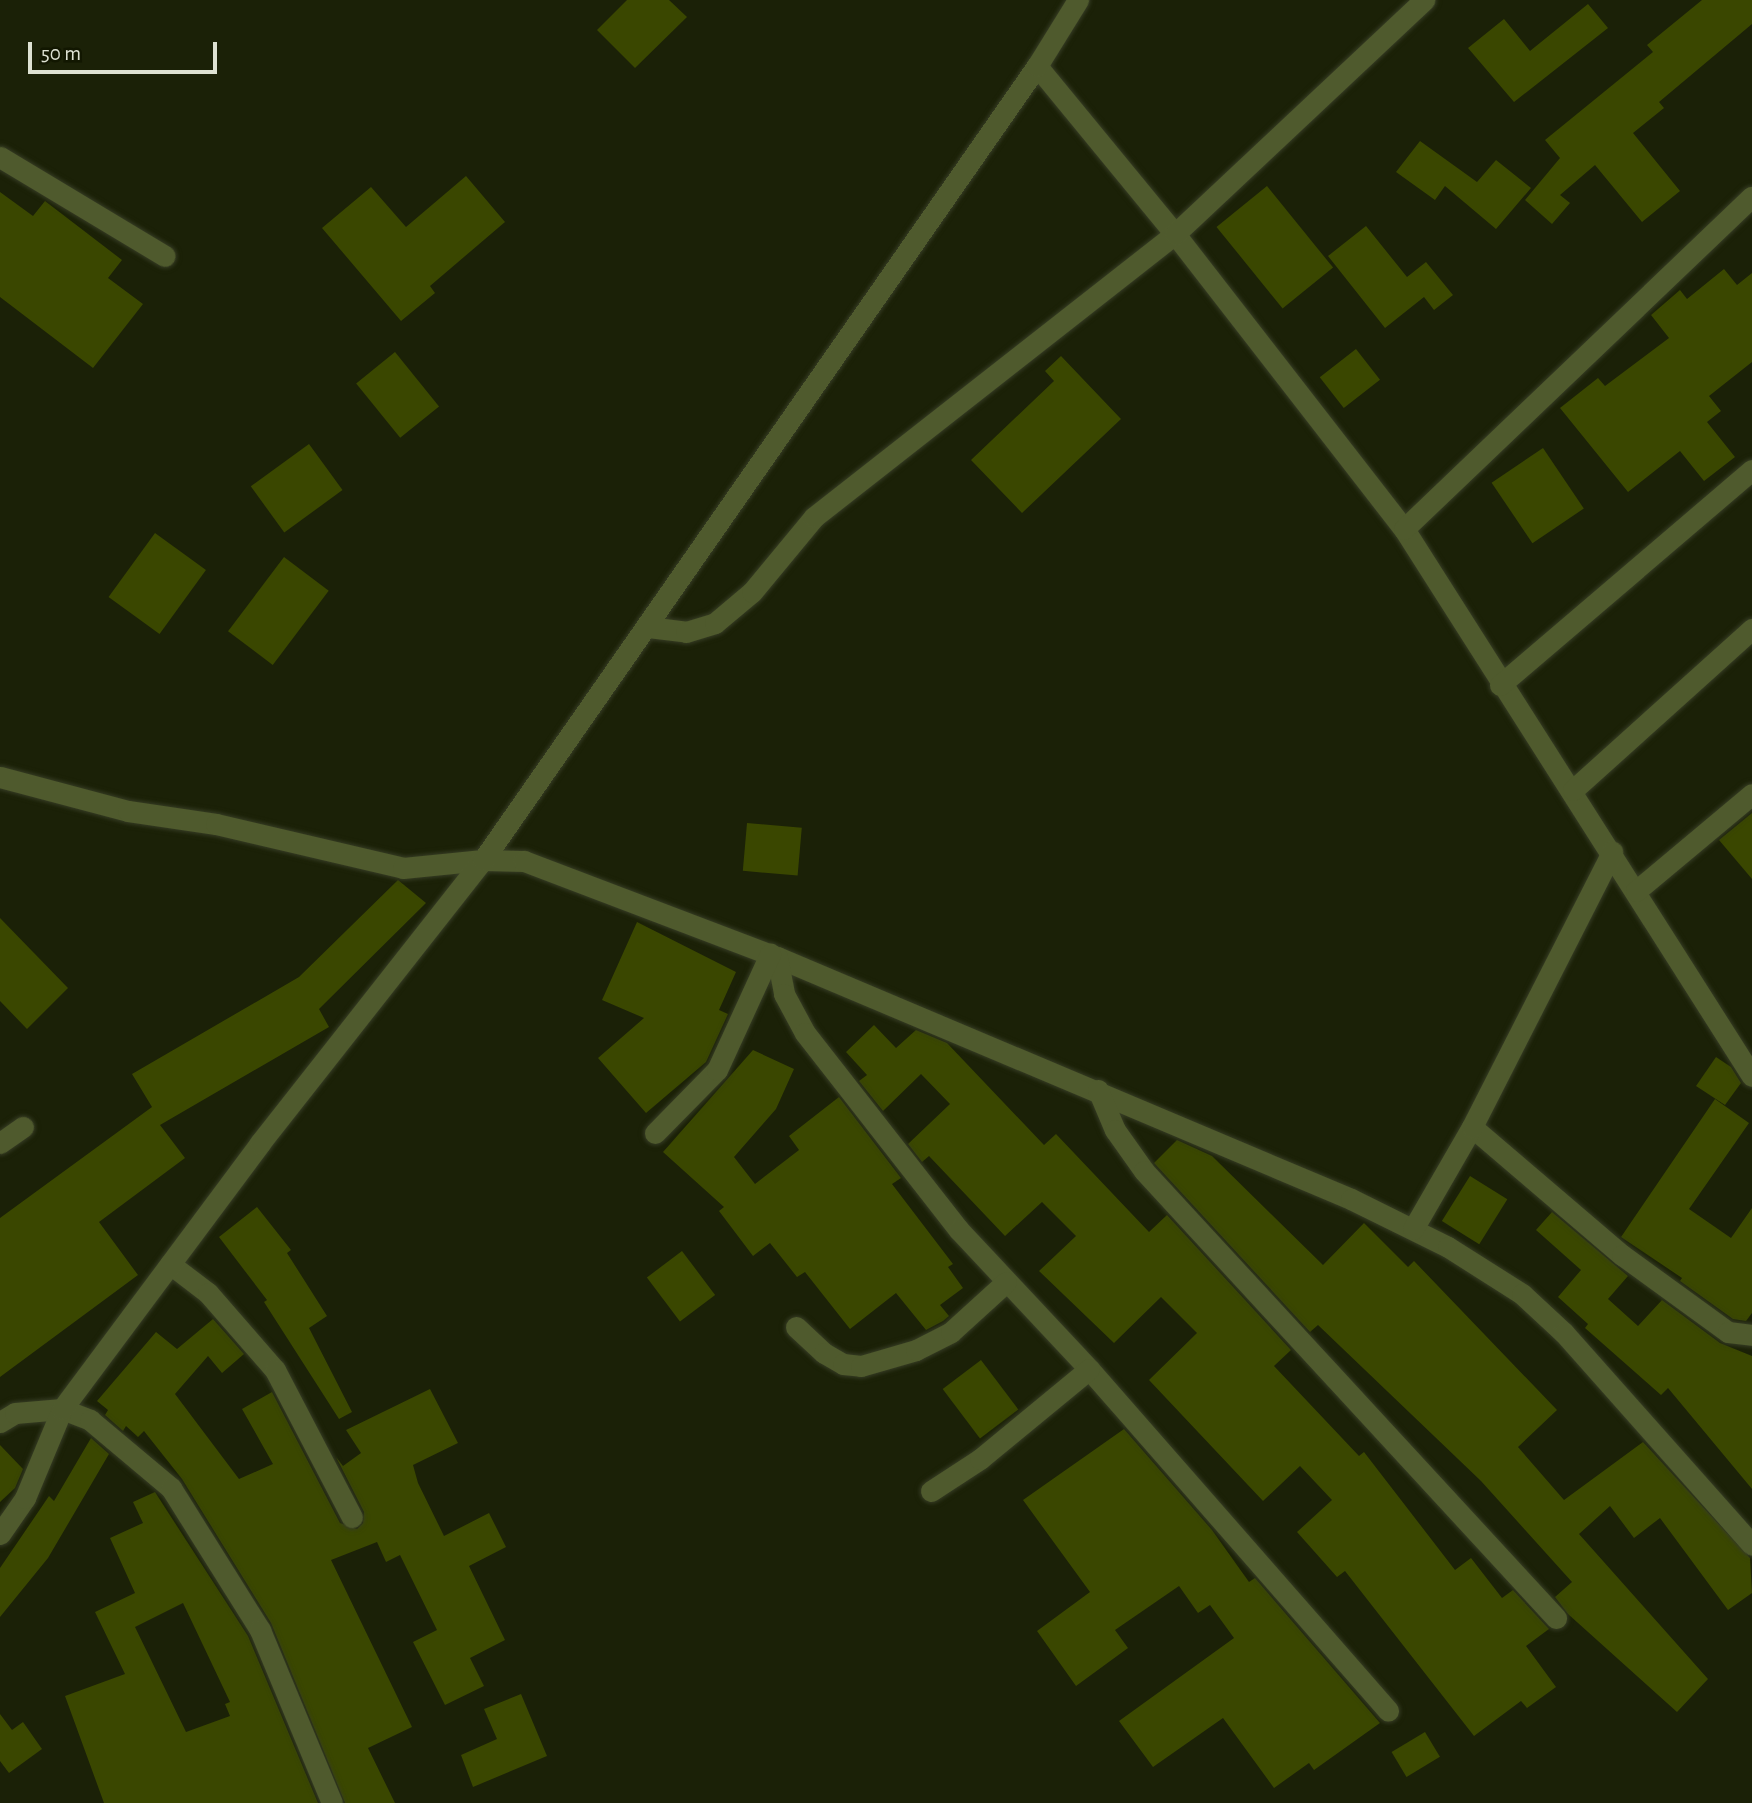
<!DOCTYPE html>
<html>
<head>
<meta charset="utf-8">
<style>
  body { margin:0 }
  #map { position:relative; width:1752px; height:1803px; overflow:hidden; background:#1b2107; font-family:"Alegreya Sans",sans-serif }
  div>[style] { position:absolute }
  .building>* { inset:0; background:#3a4700; transform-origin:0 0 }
  .roads { filter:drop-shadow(0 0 2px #363c24) drop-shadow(0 0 2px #363c24) }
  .minor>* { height:21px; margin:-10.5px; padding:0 10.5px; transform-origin:10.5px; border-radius:10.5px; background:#4f5a2d }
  span { translate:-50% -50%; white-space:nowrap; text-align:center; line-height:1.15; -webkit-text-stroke:6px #121701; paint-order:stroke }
  .scale { position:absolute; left:28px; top:42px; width:189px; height:32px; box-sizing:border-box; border:4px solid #dee2d3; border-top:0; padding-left:9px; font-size:21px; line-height:24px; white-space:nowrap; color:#dee2d3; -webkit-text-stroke:5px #121701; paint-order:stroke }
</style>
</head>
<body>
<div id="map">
  <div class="building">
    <div style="clip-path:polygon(627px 0,669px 0,687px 17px,635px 68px,597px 30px)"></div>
    <div style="clip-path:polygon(1702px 0,1752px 0,1752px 24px,1659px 102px,1664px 108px,1633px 133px,1680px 191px,1642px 222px,1595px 165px,1560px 195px,1570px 203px,1552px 224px,1525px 200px,1560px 158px,1545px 140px,1653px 52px,1647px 45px)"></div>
    <div style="clip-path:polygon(1588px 4px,1608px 28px,1514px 102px,1468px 48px,1504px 19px,1530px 51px)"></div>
    <div style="clip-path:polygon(1420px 141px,1477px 182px,1496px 160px,1531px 188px,1496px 229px,1445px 186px,1435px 200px,1396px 172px)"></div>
    <div style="clip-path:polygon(466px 176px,505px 222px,430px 286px,435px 293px,401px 321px,322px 228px,371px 187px,406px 227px)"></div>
    <div style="left:1267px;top:186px;width:105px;height:65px;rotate:51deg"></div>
    <div style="clip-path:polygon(0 192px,33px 216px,45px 201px,122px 260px,108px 278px,143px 304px,93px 368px,0 297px)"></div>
    <div style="clip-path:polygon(1366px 226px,1407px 277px,1426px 262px,1453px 295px,1434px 310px,1424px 297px,1385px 328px,1328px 256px)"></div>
    <div style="clip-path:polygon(1724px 269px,1737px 285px,1752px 273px,1752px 362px,1709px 396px,1721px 411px,1707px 422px,1735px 457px,1704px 481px,1680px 451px,1628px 492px,1560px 408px,1598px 378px,1605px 386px,1669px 338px,1651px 315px,1680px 290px,1687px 299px)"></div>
    <div style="left:1356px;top:349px;width:39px;height:46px;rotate:52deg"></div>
    <div style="left:395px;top:352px;width:70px;height:50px;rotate:51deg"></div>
    <div style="clip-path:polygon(1061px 356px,1121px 419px,1022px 513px,971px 460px,1054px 381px,1045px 371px)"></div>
    <div style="left:309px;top:444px;width:57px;height:72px;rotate:54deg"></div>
    <div style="left:1543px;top:448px;width:73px;height:62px;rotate:56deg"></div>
    <div style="left:155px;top:533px;width:63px;height:79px;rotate:36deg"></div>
    <div style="left:284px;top:557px;width:56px;height:93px;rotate:37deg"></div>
    <div style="clip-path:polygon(1752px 813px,1752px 879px,1719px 840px)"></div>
    <div style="left:747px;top:823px;width:55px;height:48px;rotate:5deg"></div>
    <div style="clip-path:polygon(398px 880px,426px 903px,319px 1009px,329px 1027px,160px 1125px,185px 1158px,99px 1222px,138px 1275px,0 1377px,0 1218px,152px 1107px,132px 1074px,299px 977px)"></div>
    <div style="clip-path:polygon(0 918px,68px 988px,27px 1029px,0 1001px)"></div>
    <div style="clip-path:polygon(637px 922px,736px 972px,719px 1010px,728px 1014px,706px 1062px,646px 1113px,598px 1058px,644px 1018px,602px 1000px)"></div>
    <div style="clip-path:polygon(874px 1025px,896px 1048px,916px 1030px,947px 1043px,1044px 1145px,1056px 1134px,1149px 1232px,1167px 1215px,1291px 1350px,1274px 1366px,1359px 1456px,1364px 1452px,1455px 1570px,1471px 1558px,1502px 1598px,1513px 1590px,1549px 1629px,1526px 1646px,1556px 1687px,1527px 1708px,1521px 1701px,1474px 1736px,1345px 1571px,1337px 1577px,1297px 1532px,1332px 1500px,1300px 1466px,1263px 1501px,1149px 1380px,1197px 1333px,1161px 1297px,1114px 1343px,1039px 1271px,1076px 1236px,1042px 1202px,1005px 1236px,929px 1156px,922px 1162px,908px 1144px,950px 1104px,921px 1074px,883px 1111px,859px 1081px,867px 1075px,846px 1052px)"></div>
    <div style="clip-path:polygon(753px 1050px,794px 1069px,776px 1109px,734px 1157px,755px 1184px,799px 1150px,789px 1136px,839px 1097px,901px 1178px,892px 1184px,953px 1264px,948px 1267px,963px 1288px,940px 1305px,949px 1316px,943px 1321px,926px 1330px,896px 1293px,850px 1329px,805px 1272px,797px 1277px,770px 1243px,753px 1256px,719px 1211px,724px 1207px,663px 1152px)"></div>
    <div style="clip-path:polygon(1716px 1057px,1731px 1067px,1741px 1083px,1725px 1105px,1696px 1086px)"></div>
    <div style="clip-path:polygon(1715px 1099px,1749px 1123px,1689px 1209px,1731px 1238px,1752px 1208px,1752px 1313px,1746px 1321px,1733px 1319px,1680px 1281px,1682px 1278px,1621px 1237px)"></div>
    <div style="clip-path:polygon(1177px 1140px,1212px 1156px,1323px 1265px,1364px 1223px,1408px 1267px,1414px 1261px,1557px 1410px,1518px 1447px,1564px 1500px,1643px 1442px,1750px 1558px,1752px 1593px,1728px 1610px,1660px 1518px,1634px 1538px,1610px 1506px,1579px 1534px,1708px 1679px,1677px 1712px,1568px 1614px,1555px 1597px,1572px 1582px,1481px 1481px,1318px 1325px,1310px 1332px,1154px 1163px)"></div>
    <div style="left:1470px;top:1176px;width:44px;height:53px;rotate:32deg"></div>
    <div style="clip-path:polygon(257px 1207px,291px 1250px,287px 1253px,327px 1316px,309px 1328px,352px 1412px,339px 1419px,264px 1302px,267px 1300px,219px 1237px)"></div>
    <div style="clip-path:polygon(1552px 1212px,1628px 1276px,1608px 1299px,1638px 1326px,1662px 1300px,1720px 1343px,1752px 1356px,1752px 1489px,1668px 1388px,1661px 1395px,1585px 1328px,1588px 1324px,1558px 1297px,1581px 1270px,1536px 1230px)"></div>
    <div style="left:682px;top:1251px;width:55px;height:44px;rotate:53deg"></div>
    <div style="clip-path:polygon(213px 1319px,244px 1354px,222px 1373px,208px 1356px,175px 1394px,239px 1479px,273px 1464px,242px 1409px,272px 1392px,340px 1523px,357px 1529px,363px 1523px,364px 1512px,336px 1457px,343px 1466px,361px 1453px,346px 1430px,430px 1389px,458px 1443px,413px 1465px,418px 1483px,444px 1536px,489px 1513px,506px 1547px,469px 1566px,505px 1640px,470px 1658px,484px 1686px,445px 1705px,413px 1642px,437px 1630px,400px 1555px,386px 1562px,377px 1542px,331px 1560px,412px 1727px,368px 1748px,395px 1803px,345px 1803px,271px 1623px,182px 1479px,144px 1431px,138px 1437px,126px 1426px,123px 1431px,105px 1415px,108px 1410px,97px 1401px,156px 1332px,177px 1349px)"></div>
    <div style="left:981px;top:1360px;width:62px;height:48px;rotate:53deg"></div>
    <div style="clip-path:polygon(1124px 1429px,1212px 1530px,1249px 1582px,1255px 1578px,1380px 1723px,1314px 1770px,1309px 1763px,1274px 1788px,1223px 1718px,1153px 1767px,1119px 1721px,1234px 1638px,1210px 1605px,1198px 1613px,1179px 1586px,1115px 1630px,1128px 1648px,1076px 1686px,1037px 1631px,1090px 1592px,1023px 1500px)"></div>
    <div style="clip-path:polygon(91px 1438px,109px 1454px,48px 1558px,0 1617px,0 1568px,49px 1496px,54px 1501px)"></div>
    <div style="clip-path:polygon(0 1445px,23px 1469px,15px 1488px,0 1502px)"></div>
    <div style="clip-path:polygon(evenodd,155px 1492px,248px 1636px,318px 1803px,104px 1803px,65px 1696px,125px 1674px,95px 1612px,135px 1593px,110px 1538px,143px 1523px,133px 1502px,155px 1492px,183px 1603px,230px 1702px,225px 1704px,230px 1716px,186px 1732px,135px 1627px,183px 1603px)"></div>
    <div style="clip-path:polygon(521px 1694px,547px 1756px,473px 1787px,461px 1755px,497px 1739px,484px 1709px)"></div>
    <div style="clip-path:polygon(0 1714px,12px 1730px,23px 1722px,42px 1749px,9px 1773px,0 1761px)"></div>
    <div style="left:1425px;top:1732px;width:29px;height:39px;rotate:59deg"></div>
  </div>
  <div class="roads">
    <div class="minor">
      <div style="left:1037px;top:66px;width:217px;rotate:50.6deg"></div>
      <div style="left:1175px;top:234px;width:373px;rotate:52.2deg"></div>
      <div style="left:1404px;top:529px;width:648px;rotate:57.54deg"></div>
      <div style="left:0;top:157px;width:192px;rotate:31deg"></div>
      <div style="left:1404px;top:529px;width:481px;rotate:-43.7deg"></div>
      <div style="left:648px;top:627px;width:38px;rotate:7deg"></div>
      <div style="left:686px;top:632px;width:30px;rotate:-17deg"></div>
      <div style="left:715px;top:623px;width:48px;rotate:-40deg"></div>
      <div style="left:752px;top:592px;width:97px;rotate:-50.4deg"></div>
      <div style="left:814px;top:517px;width:459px;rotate:-38.1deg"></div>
      <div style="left:1175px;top:234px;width:342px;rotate:-43.2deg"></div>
      <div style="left:1500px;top:685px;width:331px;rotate:-40.5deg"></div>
      <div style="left:0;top:777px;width:132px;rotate:14.9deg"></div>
      <div style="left:128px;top:811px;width:89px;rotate:8.4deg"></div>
      <div style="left:216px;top:824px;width:192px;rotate:13.2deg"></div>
      <div style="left:403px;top:868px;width:80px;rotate:-5.7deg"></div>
      <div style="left:483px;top:860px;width:41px;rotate:1.4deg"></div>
      <div style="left:524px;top:861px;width:271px;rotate:20.8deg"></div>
      <div style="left:777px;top:957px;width:623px;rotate:22.86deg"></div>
      <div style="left:1351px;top:1199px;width:108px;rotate:26.3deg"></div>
      <div style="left:1448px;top:1247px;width:88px;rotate:32.4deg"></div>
      <div style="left:1522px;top:1294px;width:57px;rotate:42.9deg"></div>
      <div style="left:1564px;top:1333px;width:283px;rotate:48.4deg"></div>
      <div style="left:1573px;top:790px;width:241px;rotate:-42deg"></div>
      <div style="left:1636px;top:891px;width:151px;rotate:-39.9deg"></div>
      <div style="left:777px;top:957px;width:38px;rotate:79deg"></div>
      <div style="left:784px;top:994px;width:44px;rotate:61.7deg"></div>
      <div style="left:805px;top:1033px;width:250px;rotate:52deg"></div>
      <div style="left:959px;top:1230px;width:190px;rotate:46.9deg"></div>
      <div style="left:1089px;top:1369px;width:454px;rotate:48.8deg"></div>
      <div style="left:1098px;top:1090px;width:43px;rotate:67deg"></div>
      <div style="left:1115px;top:1130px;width:50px;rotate:54.7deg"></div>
      <div style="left:1144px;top:1171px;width:608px;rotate:47.33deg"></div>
      <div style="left:1472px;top:1127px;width:197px;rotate:40.5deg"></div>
      <div style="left:1622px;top:1255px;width:131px;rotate:36deg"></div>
      <div style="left:1728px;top:1332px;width:24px;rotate:7deg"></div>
      <div style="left:655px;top:1133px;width:88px;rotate:-45.5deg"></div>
      <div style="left:717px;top:1070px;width:128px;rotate:-65.4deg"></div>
      <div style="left:0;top:1143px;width:28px;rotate:-35deg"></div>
      <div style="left:1413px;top:1229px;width:118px;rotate:-60deg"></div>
      <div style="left:1472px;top:1127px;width:309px;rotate:-63deg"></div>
      <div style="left:170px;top:1264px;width:48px;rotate:37.3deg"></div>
      <div style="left:208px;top:1293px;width:102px;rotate:49deg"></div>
      <div style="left:275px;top:1370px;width:166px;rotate:62.4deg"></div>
      <div style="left:796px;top:1327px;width:38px;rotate:43deg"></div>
      <div style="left:824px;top:1353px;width:22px;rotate:30deg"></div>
      <div style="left:843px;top:1364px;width:18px;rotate:6deg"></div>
      <div style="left:861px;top:1366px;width:57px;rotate:-16.2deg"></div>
      <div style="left:916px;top:1350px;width:39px;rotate:-27deg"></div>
      <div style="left:951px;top:1332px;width:74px;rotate:-42.3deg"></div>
      <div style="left:0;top:1422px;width:17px;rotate:-31deg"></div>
      <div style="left:15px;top:1413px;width:47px;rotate:-4.9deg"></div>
      <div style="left:62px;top:1409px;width:30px;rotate:21deg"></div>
      <div style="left:90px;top:1420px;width:106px;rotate:40deg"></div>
      <div style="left:171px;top:1488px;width:168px;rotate:57.9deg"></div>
      <div style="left:260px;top:1630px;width:187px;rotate:67.4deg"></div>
      <div style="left:931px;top:1491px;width:59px;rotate:-33.1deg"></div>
      <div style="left:980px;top:1459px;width:141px;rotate:-39.5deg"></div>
      <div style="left:0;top:1534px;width:44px;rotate:-55.2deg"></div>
      <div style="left:25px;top:1498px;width:96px;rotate:-67.4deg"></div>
      <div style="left:62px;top:1409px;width:332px;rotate:-53.3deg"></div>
      <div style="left:260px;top:1143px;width:360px;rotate:-51.8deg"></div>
      <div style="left:483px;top:860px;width:968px;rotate:-55.1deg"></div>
      <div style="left:1037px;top:66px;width:78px;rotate:-58.2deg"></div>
    </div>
  </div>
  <div class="scale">50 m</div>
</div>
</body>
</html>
